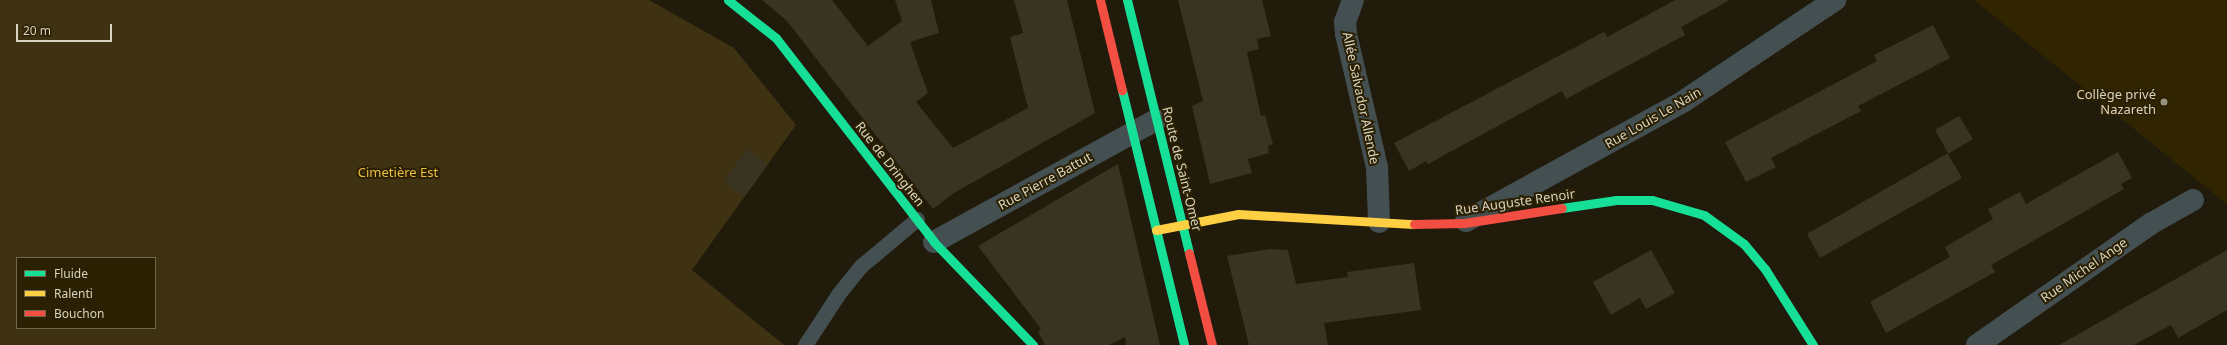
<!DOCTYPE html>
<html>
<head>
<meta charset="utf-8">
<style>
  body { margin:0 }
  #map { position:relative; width:2227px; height:345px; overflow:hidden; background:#211b0b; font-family:"Noto Sans",sans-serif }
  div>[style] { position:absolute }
  .built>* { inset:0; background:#312501 }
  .green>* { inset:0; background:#3e3212 }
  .building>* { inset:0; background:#393322; transform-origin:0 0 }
  .lane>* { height:15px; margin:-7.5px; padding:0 7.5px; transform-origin:7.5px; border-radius:7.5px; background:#434f51 }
  .street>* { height:22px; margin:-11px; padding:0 11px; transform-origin:11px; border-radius:11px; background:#434f51 }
  .fast>* { height:9px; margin:-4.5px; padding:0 4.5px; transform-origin:4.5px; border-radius:4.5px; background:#16e098 }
  .slow>* { height:9px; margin:-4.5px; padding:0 4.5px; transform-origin:4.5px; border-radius:4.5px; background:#ffcf43 }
  .jam>* { height:9px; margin:-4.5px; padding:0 4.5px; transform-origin:4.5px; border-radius:4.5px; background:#f24e42 }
  .dots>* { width:11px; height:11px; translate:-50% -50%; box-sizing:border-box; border:2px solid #2b2001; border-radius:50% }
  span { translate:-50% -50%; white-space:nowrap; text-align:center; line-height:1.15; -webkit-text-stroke:4px #2b2001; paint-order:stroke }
  .poi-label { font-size:13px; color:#d8d2c0 }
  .right { translate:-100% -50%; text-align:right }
  .street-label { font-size:13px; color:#d8d2c0 }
  .park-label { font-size:13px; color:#ebbf42 }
  .legend { position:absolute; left:16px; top:257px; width:140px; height:72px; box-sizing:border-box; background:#2b2001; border:1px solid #70674d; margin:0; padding:5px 7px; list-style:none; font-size:12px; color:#d8d2c0 }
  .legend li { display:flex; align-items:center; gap:8px; height:20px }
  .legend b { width:20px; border:1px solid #70674d }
  .scale { position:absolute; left:16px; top:24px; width:96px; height:18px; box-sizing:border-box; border:2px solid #d8d2c0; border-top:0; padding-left:5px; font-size:12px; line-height:14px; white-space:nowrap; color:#d8d2c0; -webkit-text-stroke:3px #2b2001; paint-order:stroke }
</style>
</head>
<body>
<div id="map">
  <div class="built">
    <div style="clip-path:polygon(1974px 0,2227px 0,2227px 204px)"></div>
  </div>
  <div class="green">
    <div style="clip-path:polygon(evenodd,0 0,649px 0,734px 48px,796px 125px,692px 270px,784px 345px,0 345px,0 0,17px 258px,155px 258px,155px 328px,17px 328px,17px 258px)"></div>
  </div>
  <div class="building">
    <div style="clip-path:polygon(762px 0,832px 0,868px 46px,902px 21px,895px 0,931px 0,939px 33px,910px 42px,928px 93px,916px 102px,953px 148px,1028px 108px,1010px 37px,1023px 33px,1014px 0,1067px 0,1095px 113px,954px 193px,933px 209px,787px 21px)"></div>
    <div style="clip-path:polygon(1178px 0,1262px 0,1271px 36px,1257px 39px,1259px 49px,1247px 52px,1261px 116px,1265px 115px,1273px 144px,1268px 146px,1269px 153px,1248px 159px,1252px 173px,1210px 184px,1192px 106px,1203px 101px)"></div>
    <div style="clip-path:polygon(1675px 0,1730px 0,1681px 27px,1685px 35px,1566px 99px,1562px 91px,1428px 164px,1426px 161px,1409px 171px,1394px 143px,1604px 32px,1607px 37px)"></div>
    <div style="clip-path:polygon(1933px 25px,1950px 58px,1858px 106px,1861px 111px,1771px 158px,1776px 167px,1746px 182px,1725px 142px,1877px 61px,1874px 55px)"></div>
    <div style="clip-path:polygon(1959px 116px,1973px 139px,1948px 154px,1962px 178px,1820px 258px,1807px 234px,1948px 153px,1935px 130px)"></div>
    <div style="left:747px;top:149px;width:26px;height:40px;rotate:36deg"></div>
    <div style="clip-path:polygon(2118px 152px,2132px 178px,2121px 184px,2124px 189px,1991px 265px,1995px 272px,1886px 333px,1870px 302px,1950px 257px,1945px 247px,1993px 219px,1988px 209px,2020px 192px,2026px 204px)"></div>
    <div style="clip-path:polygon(1118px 164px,1160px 345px,1126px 345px,1125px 337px,1109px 345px,1045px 345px,1038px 332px,1041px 329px,978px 246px)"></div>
    <div style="clip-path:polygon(1270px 249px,1288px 250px,1296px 284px,1348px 277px,1347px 272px,1414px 263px,1421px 310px,1324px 323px,1328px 345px,1249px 345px,1227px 256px)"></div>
    <div style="clip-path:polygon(1651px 250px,1675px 293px,1646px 309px,1640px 298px,1611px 315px,1593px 282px)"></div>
    <div style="clip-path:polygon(2227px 250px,2227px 310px,2178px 338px,2171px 325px,2134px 345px,2059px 345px)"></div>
  </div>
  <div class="lane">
    <div style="left:805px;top:345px;width:62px;rotate:-56.8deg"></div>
    <div style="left:839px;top:293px;width:35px;rotate:-51deg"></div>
    <div style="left:861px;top:266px;width:73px;rotate:-40deg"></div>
  </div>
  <div class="street">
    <div style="left:1353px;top:0;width:23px;rotate:110deg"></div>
    <div style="left:1345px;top:22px;width:12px;rotate:85deg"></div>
    <div style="left:1346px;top:34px;width:137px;rotate:76.9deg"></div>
    <div style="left:1377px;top:167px;width:55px;rotate:87.9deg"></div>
    <div style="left:1466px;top:221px;width:249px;rotate:-28.8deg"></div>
    <div style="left:1684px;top:101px;width:182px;rotate:-33.8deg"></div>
    <div style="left:934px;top:242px;width:253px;rotate:-28.8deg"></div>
    <div style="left:1977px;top:345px;width:213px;rotate:-34.9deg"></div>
    <div style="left:2152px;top:223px;width:47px;rotate:-29.3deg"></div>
  </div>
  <div class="fast">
    <div style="left:728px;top:0;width:61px;rotate:38.4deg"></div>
    <div style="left:776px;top:38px;width:258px;rotate:52.2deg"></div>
    <div style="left:934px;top:242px;width:143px;rotate:46.1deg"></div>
    <div style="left:1127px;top:0;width:260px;rotate:76.2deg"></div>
    <div style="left:1122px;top:90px;width:262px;rotate:76.3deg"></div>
    <div style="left:1562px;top:208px;width:55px;rotate:-8.4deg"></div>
    <div style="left:1616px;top:200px;width:36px"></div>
    <div style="left:1652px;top:200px;width:54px;rotate:16.1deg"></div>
    <div style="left:1704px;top:215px;width:49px;rotate:35.9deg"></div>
    <div style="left:1744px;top:244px;width:33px;rotate:50deg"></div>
    <div style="left:1765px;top:269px;width:90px;rotate:57.7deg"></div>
  </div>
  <div class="slow">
    <div style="left:1156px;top:230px;width:84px;rotate:-11deg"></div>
    <div style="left:1238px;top:214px;width:176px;rotate:3.3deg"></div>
  </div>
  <div class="jam">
    <div style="left:1100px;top:0;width:93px;rotate:76.3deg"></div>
    <div style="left:1414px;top:224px;width:50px;rotate:-1.1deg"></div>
    <div style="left:1464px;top:223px;width:99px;rotate:-8.7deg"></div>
    <div style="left:1189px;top:253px;width:95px;rotate:76deg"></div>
  </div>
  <div class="dots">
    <div style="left:2164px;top:102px;background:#989281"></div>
  </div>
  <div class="poi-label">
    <span class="right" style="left:2156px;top:102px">Collège privé<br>Nazareth</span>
  </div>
  <div class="street-label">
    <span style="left:1361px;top:98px;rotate:78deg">Allée Salvador Allende</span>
    <span style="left:1653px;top:118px;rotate:-30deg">Rue Louis Le Nain</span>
    <span style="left:890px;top:164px;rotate:52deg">Rue de Dringhen</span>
    <span style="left:1182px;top:169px;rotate:76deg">Route de Saint-Omer</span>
    <span style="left:1045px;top:181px;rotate:-29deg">Rue Pierre Battut</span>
    <span style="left:1515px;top:202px;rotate:-8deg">Rue Auguste Renoir</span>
    <span style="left:2084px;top:270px;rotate:-35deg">Rue Michel Ange</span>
  </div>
  <div class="park-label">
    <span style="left:398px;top:172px">Cimetière Est</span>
  </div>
  <ul class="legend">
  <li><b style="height:5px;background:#16e098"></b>Fluide</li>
  <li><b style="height:5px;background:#ffcf43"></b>Ralenti</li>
  <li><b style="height:5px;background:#f24e42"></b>Bouchon</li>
  </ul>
  <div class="scale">20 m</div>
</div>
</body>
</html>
